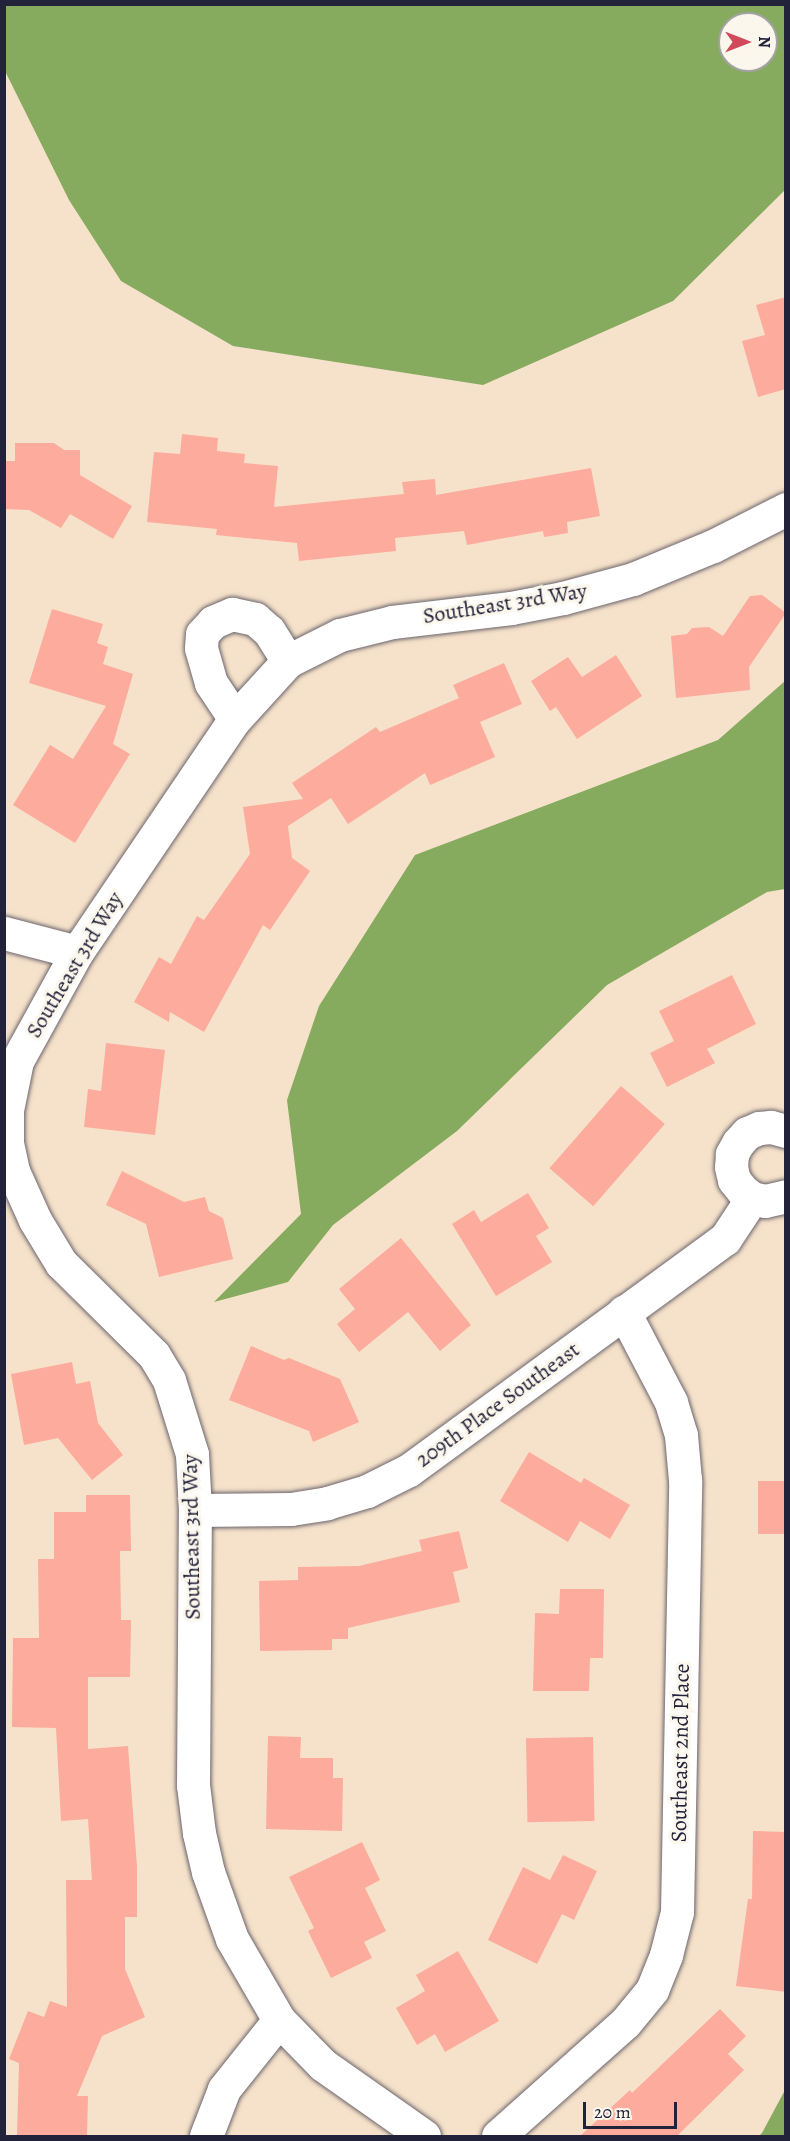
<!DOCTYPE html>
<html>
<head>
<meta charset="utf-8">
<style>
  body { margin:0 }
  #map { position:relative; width:790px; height:2141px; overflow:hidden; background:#f6e2ca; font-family:Alegreya,serif }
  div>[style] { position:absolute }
  .forest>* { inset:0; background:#86aa5e }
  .building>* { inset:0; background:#fcab9c; transform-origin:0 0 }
  .roads { filter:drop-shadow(0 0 2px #6c656d) drop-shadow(0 0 2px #6c656d) }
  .street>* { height:33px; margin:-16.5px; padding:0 16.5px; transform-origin:16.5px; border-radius:16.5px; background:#fff }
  span { translate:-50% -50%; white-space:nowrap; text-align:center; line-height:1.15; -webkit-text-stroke:6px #fbf7ec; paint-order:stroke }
  .street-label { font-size:22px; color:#22223b }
  .frame { position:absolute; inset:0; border:6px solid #22223b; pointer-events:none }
  .north { position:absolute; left:718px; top:12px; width:60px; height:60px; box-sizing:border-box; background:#fbf7ec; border:2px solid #a4a2a5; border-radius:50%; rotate:90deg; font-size:16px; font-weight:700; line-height:24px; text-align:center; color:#22223b }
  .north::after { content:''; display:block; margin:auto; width:21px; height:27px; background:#d1495b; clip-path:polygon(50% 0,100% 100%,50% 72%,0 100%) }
  .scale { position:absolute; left:583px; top:2102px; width:94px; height:27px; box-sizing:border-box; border:3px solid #22223b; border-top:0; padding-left:8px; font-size:18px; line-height:21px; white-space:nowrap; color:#22223b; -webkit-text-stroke:4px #fbf7ec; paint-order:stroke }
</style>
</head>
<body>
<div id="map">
  <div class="forest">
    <div style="clip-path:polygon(evenodd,5px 4px,785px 5px,785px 190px,673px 301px,483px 385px,233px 346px,121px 281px,69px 200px,5px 71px,5px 4px,730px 24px,766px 24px,766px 60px,730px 60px,730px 24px)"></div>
    <div style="clip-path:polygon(785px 681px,785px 889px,767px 892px,607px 985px,457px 1131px,333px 1225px,288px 1282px,214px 1302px,301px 1214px,287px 1100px,319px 1006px,415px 855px,718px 740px)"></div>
    <div style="clip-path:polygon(785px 2090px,785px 2136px,759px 2136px,762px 2133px)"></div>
  </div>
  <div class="building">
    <div style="clip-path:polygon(786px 297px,786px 389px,758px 397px,742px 341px,765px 335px,756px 305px)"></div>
    <div style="clip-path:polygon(182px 434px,218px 438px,217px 451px,245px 454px,244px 463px,278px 466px,274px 507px,404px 494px,402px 482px,435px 479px,436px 495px,591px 468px,600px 516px,567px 522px,568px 533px,544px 537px,543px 531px,467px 545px,464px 531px,395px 538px,396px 551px,299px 561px,297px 543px,216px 535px,217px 529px,147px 522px,154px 452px,180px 454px)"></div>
    <div style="clip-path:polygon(15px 443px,54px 443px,64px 450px,80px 450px,80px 475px,132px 506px,113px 539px,70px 514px,61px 528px,29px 510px,4px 509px,4px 461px,15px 461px)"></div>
    <div style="clip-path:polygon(762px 595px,786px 613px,749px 667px,750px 690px,676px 698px,671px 636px,687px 634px,692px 628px,709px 627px,723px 636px,750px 596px)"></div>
    <div style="clip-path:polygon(52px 609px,103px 624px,97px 643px,108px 647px,103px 664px,133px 674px,113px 744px,130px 754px,75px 843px,13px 805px,50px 745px,73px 759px,106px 706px,29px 683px)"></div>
    <div style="clip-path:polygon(616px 655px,642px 696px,577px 739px,556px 707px,550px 711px,531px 681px,568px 657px,582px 677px)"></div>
    <div style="clip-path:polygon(504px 663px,522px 704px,480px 722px,495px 757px,430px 785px,425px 773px,348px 824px,331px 798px,288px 826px,292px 858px,310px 871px,270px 930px,263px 925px,204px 1032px,170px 1012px,169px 1022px,134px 1002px,159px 957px,171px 964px,197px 916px,204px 920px,250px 854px,243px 807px,303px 799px,292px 783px,376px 727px,380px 732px,459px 698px,453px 685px)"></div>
    <div style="clip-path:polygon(732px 975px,756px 1024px,707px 1049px,715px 1063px,667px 1087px,650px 1053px,674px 1041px,659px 1011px)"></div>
    <div style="clip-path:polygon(106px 1043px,165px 1050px,155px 1135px,84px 1127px,88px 1089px,101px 1091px)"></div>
    <div style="left:621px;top:1086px;width:58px;height:109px;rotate:41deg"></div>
    <div style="clip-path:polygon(122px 1171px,184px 1202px,205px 1197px,209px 1211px,223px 1218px,233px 1259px,159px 1277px,146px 1224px,106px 1205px)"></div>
    <div style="clip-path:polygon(528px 1193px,549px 1228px,536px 1236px,552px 1262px,496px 1296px,452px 1224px,474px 1210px,481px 1222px)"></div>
    <div style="clip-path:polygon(401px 1238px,471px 1325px,440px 1351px,408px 1312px,359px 1352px,337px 1324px,355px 1309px,339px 1289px)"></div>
    <div style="clip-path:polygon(251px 1346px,284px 1360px,289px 1358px,340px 1379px,359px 1422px,313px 1442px,309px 1431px,229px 1400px)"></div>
    <div style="clip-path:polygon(72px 1362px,76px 1384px,90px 1381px,98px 1423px,123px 1455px,92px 1480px,58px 1438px,24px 1445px,11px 1374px)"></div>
    <div style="clip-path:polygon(529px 1452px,581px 1483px,584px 1478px,630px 1505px,610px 1539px,580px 1521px,568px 1542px,500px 1501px)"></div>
    <div style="left:758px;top:1481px;width:28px;height:53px"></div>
    <div style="clip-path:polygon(86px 1495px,130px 1495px,131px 1551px,120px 1551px,121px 1620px,131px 1620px,130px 1677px,88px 1677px,88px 1749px,128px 1746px,137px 1866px,137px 1917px,125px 1917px,125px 1969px,145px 2017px,102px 2036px,77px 2096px,88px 2096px,87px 2136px,17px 2136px,19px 2063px,9px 2059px,28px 2011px,44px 2017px,50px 2001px,67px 2007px,66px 1880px,92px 1880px,88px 1819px,61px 1821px,56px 1728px,12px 1727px,13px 1638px,39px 1638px,38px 1559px,54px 1559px,54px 1512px,86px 1512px)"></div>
    <div style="clip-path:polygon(459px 1531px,468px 1568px,453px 1572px,460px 1602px,348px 1628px,348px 1639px,332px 1639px,332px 1650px,260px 1651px,259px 1581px,298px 1580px,298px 1567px,359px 1566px,422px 1551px,419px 1540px)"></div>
    <div style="clip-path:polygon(560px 1589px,604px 1589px,603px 1658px,590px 1658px,589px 1691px,533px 1691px,535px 1613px,559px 1614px)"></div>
    <div style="clip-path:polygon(268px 1736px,301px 1737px,300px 1758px,333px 1758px,333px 1778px,343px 1778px,342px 1831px,266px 1829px)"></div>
    <div style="left:593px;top:1737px;width:84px;height:67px;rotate:89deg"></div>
    <div style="clip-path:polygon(753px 1831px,786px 1832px,786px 1992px,736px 1986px,748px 1899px,752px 1899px)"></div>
    <div style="clip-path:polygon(362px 1842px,380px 1880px,365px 1888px,386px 1931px,364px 1942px,372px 1958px,331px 1978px,308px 1931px,314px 1928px,289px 1877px)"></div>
    <div style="clip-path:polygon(563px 1855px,597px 1871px,574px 1920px,562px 1914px,537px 1964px,488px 1940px,523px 1867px,550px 1880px)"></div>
    <div style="clip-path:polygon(458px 1951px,499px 2021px,445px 2052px,435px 2034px,417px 2045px,396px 2008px,425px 1991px,416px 1975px)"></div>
    <div style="clip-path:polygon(720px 2009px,746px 2036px,728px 2054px,744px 2070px,677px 2136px,580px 2136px,630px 2090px,632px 2093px)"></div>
  </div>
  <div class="roads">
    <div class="street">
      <div style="left:235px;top:719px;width:43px;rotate:-123.7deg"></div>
      <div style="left:211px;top:683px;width:36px;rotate:-106deg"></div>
      <div style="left:201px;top:648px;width:14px;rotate:-86deg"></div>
      <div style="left:202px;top:634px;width:16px;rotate:-47deg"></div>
      <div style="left:213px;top:622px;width:21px;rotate:-23deg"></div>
      <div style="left:232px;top:614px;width:24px;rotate:12deg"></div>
      <div style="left:255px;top:619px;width:18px;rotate:41deg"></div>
      <div style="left:269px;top:631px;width:36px;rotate:58deg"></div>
      <div style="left:4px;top:933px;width:75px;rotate:14.6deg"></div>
      <div style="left:786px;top:1131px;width:16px;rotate:-165deg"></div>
      <div style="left:771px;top:1127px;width:12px;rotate:175deg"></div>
      <div style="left:759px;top:1128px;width:13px;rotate:157deg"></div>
      <div style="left:747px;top:1133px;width:13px;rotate:132deg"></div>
      <div style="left:738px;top:1143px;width:13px;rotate:119deg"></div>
      <div style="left:732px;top:1154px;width:13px;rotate:94deg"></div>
      <div style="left:731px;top:1167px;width:13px;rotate:77deg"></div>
      <div style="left:734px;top:1180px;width:13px;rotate:51deg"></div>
      <div style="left:742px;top:1190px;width:13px;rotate:39deg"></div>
      <div style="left:752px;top:1198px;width:13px;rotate:13deg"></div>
      <div style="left:765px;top:1201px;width:22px;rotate:-13deg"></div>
      <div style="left:195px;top:1510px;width:96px;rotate:-0.6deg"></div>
      <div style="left:291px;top:1509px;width:36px;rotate:-9deg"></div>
      <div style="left:327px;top:1503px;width:42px;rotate:-16.7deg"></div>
      <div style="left:367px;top:1491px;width:47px;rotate:-26.6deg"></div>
      <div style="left:409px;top:1470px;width:391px;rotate:-36.2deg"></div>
      <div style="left:725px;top:1239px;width:49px;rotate:-56.6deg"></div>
      <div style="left:206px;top:2136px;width:50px;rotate:-69deg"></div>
      <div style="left:224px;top:2089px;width:88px;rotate:-51.4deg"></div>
      <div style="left:424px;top:2136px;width:123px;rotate:-144.9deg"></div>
      <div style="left:323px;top:2065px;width:63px;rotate:-134.4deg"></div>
      <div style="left:279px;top:2020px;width:94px;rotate:-120.1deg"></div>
      <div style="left:232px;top:1939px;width:71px;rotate:-109.7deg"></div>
      <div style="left:208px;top:1872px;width:40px;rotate:-103deg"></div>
      <div style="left:199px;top:1833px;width:48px;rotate:-97.1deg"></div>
      <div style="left:193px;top:1785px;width:275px;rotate:-89.6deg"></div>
      <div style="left:195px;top:1510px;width:56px;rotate:-93.1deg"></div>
      <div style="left:192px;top:1454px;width:77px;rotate:-107.3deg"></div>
      <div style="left:169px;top:1380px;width:29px;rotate:-121deg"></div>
      <div style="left:154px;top:1355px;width:131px;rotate:-135.3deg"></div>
      <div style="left:61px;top:1263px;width:50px;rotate:-121.2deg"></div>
      <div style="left:35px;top:1220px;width:54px;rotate:-114.2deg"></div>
      <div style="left:13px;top:1171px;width:29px;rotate:-102deg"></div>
      <div style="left:7px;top:1143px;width:33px;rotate:-90deg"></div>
      <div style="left:7px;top:1110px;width:50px;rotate:-78.5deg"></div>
      <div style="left:17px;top:1061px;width:124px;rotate:-61.2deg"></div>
      <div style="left:77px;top:952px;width:282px;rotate:-55.9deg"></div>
      <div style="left:235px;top:719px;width:79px;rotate:-47.6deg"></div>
      <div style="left:288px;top:661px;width:58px;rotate:-26.6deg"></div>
      <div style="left:340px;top:635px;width:54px;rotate:-14deg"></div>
      <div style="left:392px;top:622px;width:120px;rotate:-6.7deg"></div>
      <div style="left:511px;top:608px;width:53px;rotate:-10.9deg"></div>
      <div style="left:563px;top:598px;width:73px;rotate:-15.2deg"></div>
      <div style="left:633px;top:579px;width:87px;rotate:-22.4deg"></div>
      <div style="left:713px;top:546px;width:82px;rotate:-26.9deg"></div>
      <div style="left:498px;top:2136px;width:170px;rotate:-41.7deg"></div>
      <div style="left:625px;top:2023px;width:43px;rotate:-50.7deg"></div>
      <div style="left:652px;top:1990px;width:38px;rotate:-68deg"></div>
      <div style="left:666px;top:1955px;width:44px;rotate:-75.7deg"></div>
      <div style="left:677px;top:1912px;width:432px;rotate:-88.9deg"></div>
      <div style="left:685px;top:1480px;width:45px;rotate:-95.1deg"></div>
      <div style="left:681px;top:1435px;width:34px;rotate:-107deg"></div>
      <div style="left:671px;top:1402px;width:102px;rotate:-117.6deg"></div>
    </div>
  </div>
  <div class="street-label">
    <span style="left:505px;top:604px;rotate:-9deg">Southeast 3rd Way</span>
    <span style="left:75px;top:965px;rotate:-59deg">Southeast 3rd Way</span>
    <span style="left:498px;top:1405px;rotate:-36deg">209th Place Southeast</span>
    <span style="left:192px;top:1537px;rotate:-91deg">Southeast 3rd Way</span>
    <span style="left:681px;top:1753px;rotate:-89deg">Southeast 2nd Place</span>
  </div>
  <div class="frame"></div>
  <div class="north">N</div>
  <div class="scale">20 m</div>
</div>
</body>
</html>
